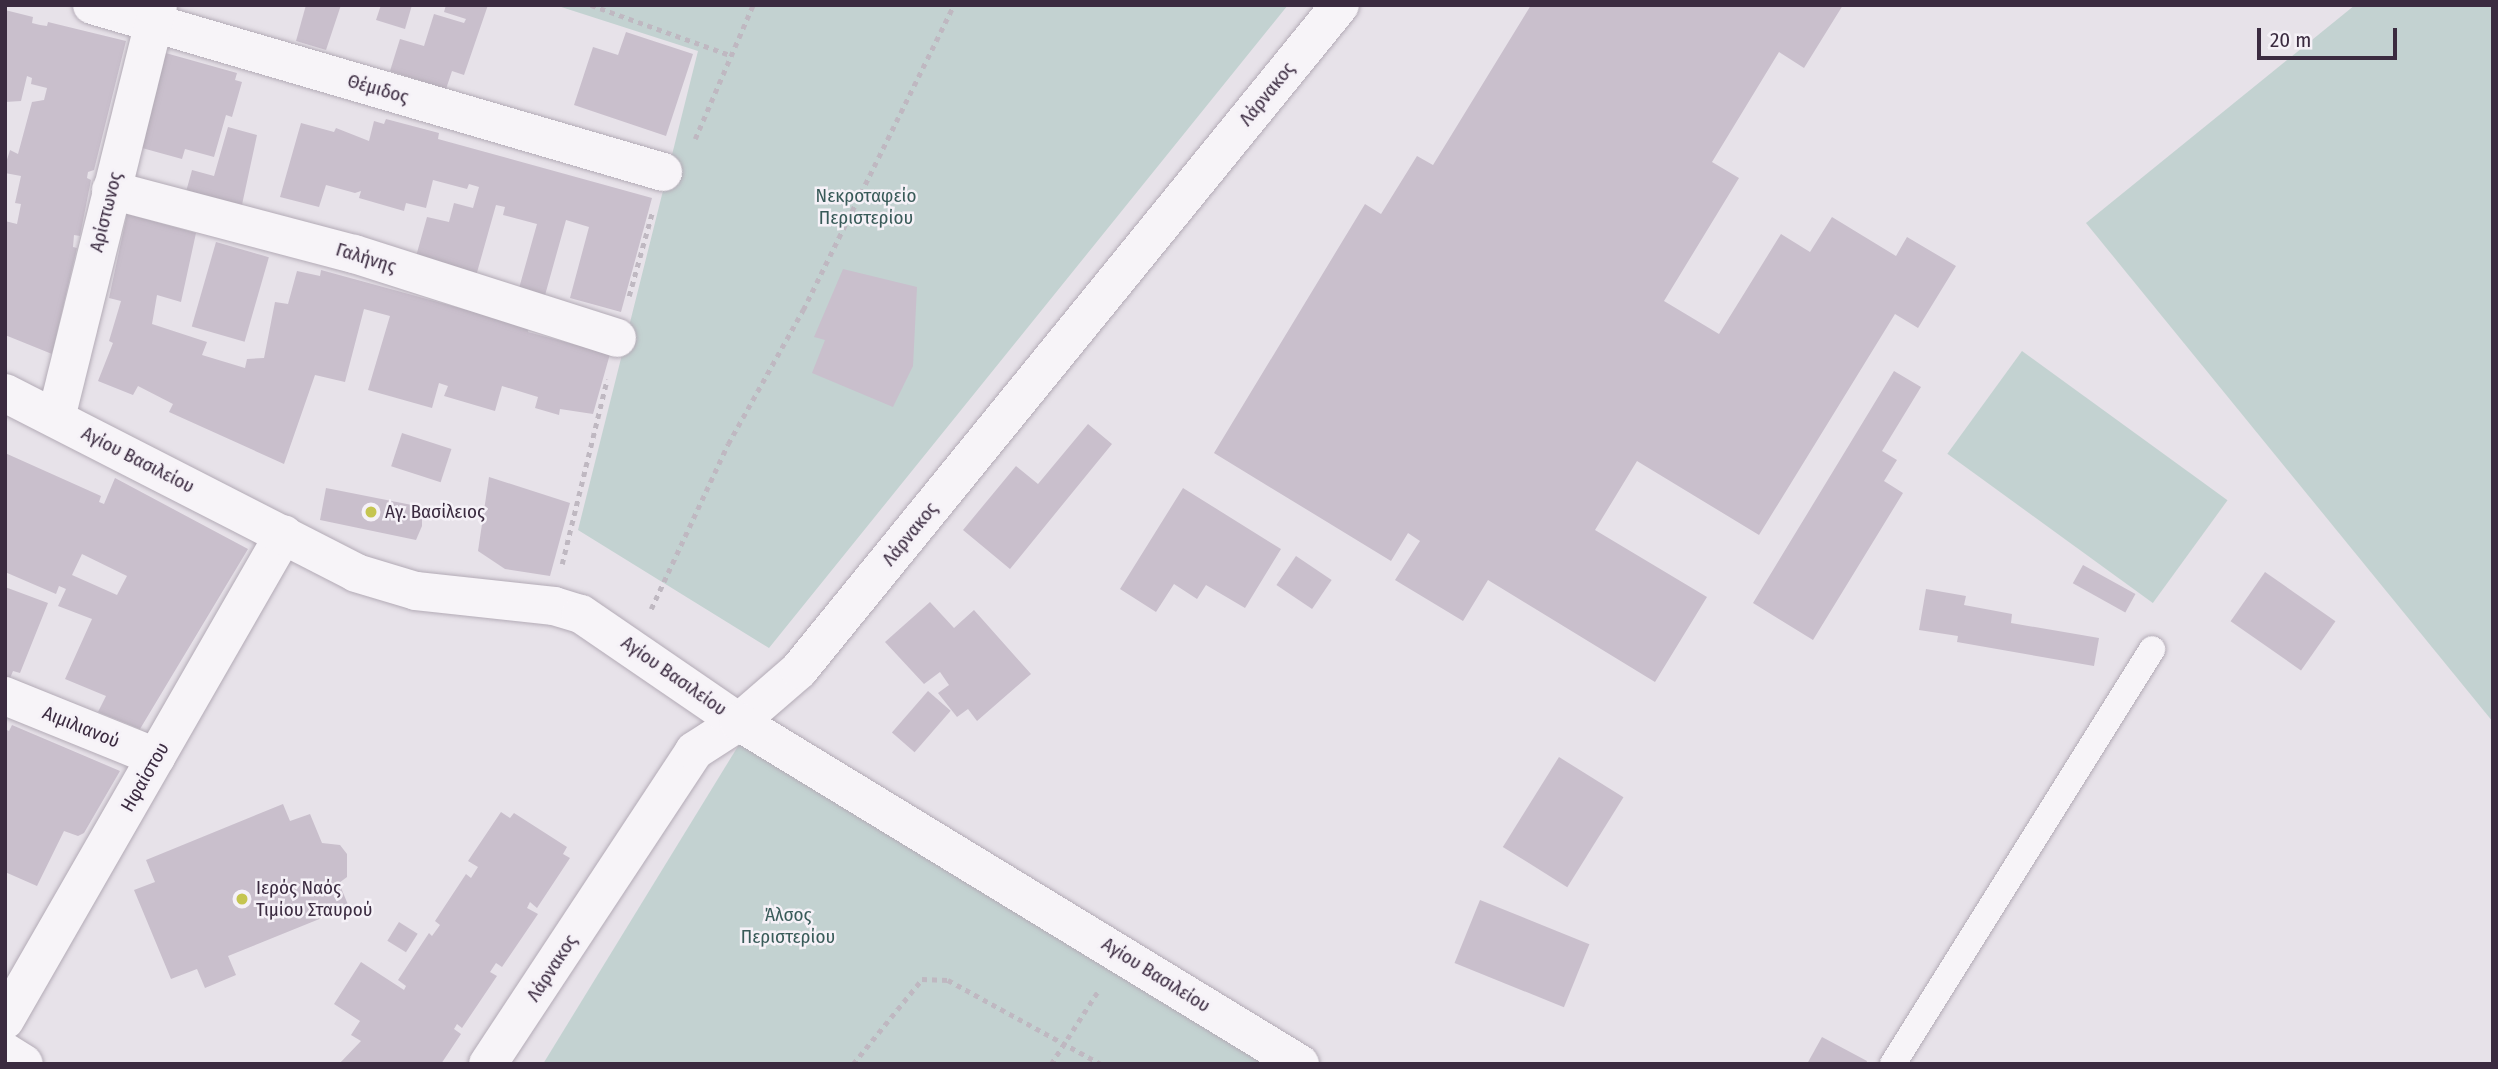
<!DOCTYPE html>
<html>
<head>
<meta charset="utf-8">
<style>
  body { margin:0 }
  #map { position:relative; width:2498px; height:1069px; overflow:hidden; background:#e7e2e9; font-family:"Fira Sans Condensed",sans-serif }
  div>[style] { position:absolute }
  .green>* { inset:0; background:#c3d2d1; transform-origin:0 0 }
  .building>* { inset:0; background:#c9bfcc; transform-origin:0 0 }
  .path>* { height:4.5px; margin-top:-2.25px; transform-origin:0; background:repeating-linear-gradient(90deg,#bfb8c1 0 5px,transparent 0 10px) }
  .roads { filter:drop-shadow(0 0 2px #b3abb6) drop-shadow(0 0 2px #b3abb6) }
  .service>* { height:26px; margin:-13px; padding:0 13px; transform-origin:13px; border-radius:13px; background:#f7f4f8 }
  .minor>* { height:38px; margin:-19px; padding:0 19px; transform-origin:19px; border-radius:19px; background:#f7f4f8 }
  .tertiary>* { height:38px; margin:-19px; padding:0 19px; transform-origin:19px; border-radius:19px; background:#f7f4f8 }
  .dots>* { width:19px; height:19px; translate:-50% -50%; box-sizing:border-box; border:4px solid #f5f1f7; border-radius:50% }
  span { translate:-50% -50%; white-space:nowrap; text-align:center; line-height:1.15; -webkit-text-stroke:5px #f5f1f7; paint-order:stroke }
  .street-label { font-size:19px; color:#3b2b40 }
  .park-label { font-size:19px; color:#395b59 }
  .poi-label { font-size:19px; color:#3b2b40 }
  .left { translate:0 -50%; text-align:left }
  .frame { position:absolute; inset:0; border:7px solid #3b2b40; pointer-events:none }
  .scale { position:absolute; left:2257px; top:28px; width:140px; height:32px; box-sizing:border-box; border:4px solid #3b2b40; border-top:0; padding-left:9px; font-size:21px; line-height:24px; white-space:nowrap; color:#3b2b40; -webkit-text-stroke:5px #f5f1f7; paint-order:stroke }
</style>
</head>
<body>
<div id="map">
  <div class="green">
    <div style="clip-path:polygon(555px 5px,1288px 5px,769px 648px,578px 530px,698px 51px)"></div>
    <div style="clip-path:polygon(2355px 5px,2493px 5px,2493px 722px,2086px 223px)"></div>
    <div style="left:2022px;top:351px;width:254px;height:127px;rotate:36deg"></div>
    <div style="clip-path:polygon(743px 738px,1276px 1064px,543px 1064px)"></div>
  </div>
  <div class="building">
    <div style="clip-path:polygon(306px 5px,341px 5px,326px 50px,296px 41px)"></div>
    <div style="clip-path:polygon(381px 5px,412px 5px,405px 29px,376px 20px)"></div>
    <div style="clip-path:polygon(446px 5px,488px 5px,464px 75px,452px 71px,446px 89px,390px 71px,400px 39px,424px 46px,434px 14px,464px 23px,466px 19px,444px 12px)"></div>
    <div style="clip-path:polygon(1531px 5px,1843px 5px,1804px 68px,1779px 52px,1712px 162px,1739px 178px,1664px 301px,1719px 334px,1781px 234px,1810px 252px,1832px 217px,1896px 256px,1907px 237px,1956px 266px,1918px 328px,1895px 314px,1759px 535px,1637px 461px,1595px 530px,1707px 597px,1655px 682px,1488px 580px,1463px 621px,1395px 580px,1420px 541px,1408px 533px,1391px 561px,1214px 453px,1365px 204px,1381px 214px,1417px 156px,1433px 165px)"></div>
    <div style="clip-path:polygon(5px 10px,33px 17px,32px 23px,40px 25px,47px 26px,48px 22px,126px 41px,94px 170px,88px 172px,87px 178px,91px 180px,80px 236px,74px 235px,73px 247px,77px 248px,52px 354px,5px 335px,5px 221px,17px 224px,21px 204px,15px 203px,21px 176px,5px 173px,5px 166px,10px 150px,18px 154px,32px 102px,44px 100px,47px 88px,31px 84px,32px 78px,27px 76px,21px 101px,5px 102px)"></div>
    <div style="clip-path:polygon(626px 32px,693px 54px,666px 136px,574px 105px,593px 47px,618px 55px)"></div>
    <div style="clip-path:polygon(162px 52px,237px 73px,235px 80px,242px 82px,232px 117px,226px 115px,214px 157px,185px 149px,182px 159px,142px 148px)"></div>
    <div style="clip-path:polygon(386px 119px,439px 133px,438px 139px,652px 198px,621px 312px,570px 298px,589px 227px,566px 220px,542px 306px,516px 299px,537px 224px,503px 215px,505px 207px,496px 205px,476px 276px,415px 260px,427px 217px,449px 222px,454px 203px,473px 208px,479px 187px,469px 184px,467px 189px,433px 180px,426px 208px,406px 203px,404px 211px,359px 198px,361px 191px,355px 193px,326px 185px,319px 207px,280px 197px,301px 123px,334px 132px,336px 128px,369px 141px,374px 121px,384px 124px)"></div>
    <div style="clip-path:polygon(228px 127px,257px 135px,240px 214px,184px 199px,192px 170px,214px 176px)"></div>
    <div style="clip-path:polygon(127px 214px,196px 233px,181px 302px,157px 295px,152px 324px,207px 342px,202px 355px,245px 368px,247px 359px,264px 358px,275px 302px,288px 304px,297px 271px,320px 276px,321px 270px,529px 327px,528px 332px,610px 354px,593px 414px,560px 409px,559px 415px,535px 408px,538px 397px,502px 386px,495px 411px,444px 396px,448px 386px,439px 383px,432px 408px,368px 390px,390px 316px,364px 309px,345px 382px,315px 375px,284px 464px,169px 412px,173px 404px,138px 386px,133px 395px,98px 381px,113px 343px,109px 341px,121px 301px,109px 298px)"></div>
    <div style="left:216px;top:242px;width:55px;height:88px;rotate:16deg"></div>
    <div style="clip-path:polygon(843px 269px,917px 287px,913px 366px,893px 407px,812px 373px,825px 340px,814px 337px)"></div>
    <div style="clip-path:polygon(1894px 371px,1921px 387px,1882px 451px,1897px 460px,1884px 481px,1903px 493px,1813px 640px,1753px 603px)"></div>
    <div style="clip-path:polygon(1088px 424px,1112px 444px,1010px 569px,963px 530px,1016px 466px,1038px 484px)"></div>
    <div style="left:402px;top:433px;width:52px;height:35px;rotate:18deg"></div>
    <div style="clip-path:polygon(evenodd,5px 453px,101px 496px,99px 502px,104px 504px,115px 478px,248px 549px,140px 729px,98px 712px,106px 696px,65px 679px,92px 619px,58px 606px,66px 589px,59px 586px,56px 594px,5px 572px,5px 453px,82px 554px,127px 576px,117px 595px,72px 575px,82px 554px)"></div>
    <div style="clip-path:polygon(489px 477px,570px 503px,550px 576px,505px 569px,478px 551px)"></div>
    <div style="clip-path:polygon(326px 488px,422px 507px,422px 526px,416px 540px,320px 520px)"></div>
    <div style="clip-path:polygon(1183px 488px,1281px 549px,1245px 608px,1206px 585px,1197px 599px,1174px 584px,1156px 612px,1120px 589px)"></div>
    <div style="left:1296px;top:556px;width:43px;height:35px;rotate:34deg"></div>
    <div style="left:2083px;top:565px;width:60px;height:21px;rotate:29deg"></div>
    <div style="left:2265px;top:572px;width:86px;height:60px;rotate:35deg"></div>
    <div style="clip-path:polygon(5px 587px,48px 603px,20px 673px,13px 671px,10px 678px,5px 676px)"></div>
    <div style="clip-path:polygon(1926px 589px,1966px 596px,1964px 605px,2012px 614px,2011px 623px,2099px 638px,2094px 666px,1957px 642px,1958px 636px,1919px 630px)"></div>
    <div style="clip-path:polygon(930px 602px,954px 628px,974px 610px,1031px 674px,977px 721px,968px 709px,957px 717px,938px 693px,949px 685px,940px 672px,924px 684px,885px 642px)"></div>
    <div style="left:928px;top:691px;width:30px;height:55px;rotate:41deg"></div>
    <div style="clip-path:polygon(12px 725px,120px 771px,84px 833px,78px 836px,64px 831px,37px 886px,5px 872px,5px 729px,9px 731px)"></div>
    <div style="left:1559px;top:757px;width:76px;height:106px;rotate:32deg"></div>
    <div style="clip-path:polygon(283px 804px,290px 821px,310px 814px,322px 843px,340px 845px,347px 854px,347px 877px,339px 883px,349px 907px,228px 956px,236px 975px,205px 988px,197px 969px,171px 979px,134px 890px,155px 882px,146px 860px)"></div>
    <div style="clip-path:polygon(501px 812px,510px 818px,514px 813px,567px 847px,563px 854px,570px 858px,537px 908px,530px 902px,527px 908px,538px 914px,502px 967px,496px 963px,490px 972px,497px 976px,462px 1028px,457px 1024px,454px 1029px,461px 1034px,441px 1064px,339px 1064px,361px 1041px,351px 1035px,360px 1021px,334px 1004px,361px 962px,404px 990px,406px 986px,398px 980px,429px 933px,432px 936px,440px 925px,435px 921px,466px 874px,471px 878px,478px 867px,468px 861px)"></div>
    <div style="left:1480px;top:900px;width:118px;height:68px;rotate:22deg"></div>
    <div style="left:399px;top:922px;width:22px;height:22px;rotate:32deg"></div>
    <div style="clip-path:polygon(1822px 1037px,1867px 1061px,1866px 1064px,1807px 1064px)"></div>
  </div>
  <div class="path">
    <div style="left:591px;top:5px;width:148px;rotate:19.8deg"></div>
    <div style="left:695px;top:139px;width:146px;rotate:-66.6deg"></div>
    <div style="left:629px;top:296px;width:86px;rotate:-74.5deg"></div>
    <div style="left:562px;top:564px;width:190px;rotate:-76.3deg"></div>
    <div style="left:651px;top:609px;width:182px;rotate:-65deg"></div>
    <div style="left:728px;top:444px;width:154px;rotate:-60.8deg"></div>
    <div style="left:803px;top:310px;width:340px;rotate:-63.7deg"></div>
    <div style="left:853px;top:1064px;width:109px;rotate:-50.9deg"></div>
    <div style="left:922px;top:979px;width:26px;rotate:2deg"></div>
    <div style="left:948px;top:980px;width:175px;rotate:28.8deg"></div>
    <div style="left:1051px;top:1064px;width:87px;rotate:-57.2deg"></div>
  </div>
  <div class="roads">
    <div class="service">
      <div style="left:1893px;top:1064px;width:489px;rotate:-58deg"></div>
    </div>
    <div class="minor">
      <div style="left:92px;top:5px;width:595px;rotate:16.3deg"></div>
      <div style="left:111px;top:190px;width:251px;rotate:14.8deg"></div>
      <div style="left:354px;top:254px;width:276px;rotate:17.7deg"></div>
      <div style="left:56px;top:418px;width:425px;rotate:-76.1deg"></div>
      <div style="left:5px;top:696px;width:163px;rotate:22deg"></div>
      <div style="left:5px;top:1020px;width:560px;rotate:-60.14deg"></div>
      <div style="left:5px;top:1052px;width:22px;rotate:32deg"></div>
      <div style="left:488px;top:1064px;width:375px;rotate:-56.6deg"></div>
      <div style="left:694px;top:751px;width:54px;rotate:-32.8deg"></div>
      <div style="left:739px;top:722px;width:79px;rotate:-40.9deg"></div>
      <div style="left:799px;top:670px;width:857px;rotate:-50.87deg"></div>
    </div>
    <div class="tertiary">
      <div style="left:5px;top:393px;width:394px;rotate:27.1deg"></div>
      <div style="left:356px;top:573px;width:63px;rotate:16.7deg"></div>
      <div style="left:416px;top:591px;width:139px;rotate:6.2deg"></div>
      <div style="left:554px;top:606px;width:28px;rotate:17deg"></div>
      <div style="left:581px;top:614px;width:191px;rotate:34.4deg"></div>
      <div style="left:739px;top:722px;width:657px;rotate:31.37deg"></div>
    </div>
  </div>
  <div class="dots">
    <div style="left:371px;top:512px;background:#c5c550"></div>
    <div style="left:242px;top:899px;background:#c5c550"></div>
  </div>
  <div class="street-label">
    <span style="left:378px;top:89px;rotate:16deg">Θέμιδος</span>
    <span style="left:1267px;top:94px;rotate:-51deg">Λάρνακος</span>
    <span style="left:106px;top:212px;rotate:-76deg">Αρίστωνος</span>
    <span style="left:366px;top:258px;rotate:17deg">Γαλήνης</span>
    <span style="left:138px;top:460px;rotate:27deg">Αγίου Βασιλείου</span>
    <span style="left:910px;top:534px;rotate:-51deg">Λάρνακος</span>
    <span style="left:674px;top:676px;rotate:35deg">Αγίου Βασιλείου</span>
    <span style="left:81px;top:727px;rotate:22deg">Αιμιλιανού</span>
    <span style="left:145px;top:777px;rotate:-60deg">Ηφαίστου</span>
    <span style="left:552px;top:968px;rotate:-57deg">Λάρνακος</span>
    <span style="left:1156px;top:975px;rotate:32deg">Αγίου Βασιλείου</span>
  </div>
  <div class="park-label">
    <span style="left:866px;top:207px">Νεκροταφείο<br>Περιστερίου</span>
    <span style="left:788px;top:926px">Άλσος<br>Περιστερίου</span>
  </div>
  <div class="poi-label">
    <span class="left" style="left:385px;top:512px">Αγ. Βασίλειος</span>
    <span class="left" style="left:256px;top:899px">Ιερός Ναός<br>Τιμίου Σταυρού</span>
  </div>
  <div class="frame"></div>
  <div class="scale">20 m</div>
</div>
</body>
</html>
